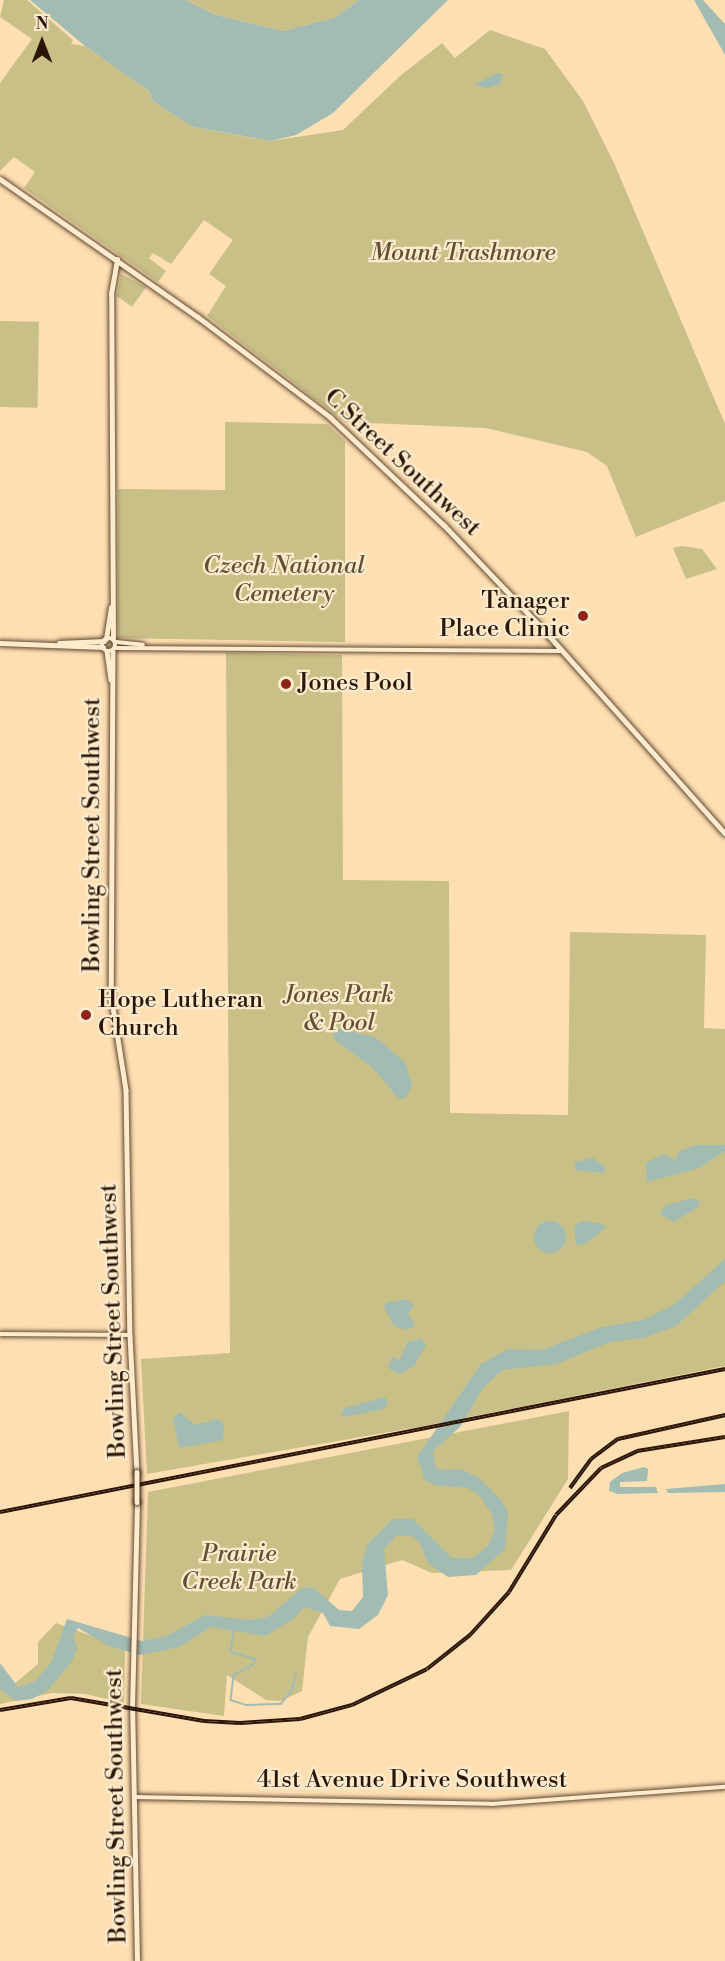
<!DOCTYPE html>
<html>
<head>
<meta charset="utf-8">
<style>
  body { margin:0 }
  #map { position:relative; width:725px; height:1961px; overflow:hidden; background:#fedfb2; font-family:"Libre Bodoni",serif }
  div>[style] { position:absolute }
  .green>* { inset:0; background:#c8c087; transform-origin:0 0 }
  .water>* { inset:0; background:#a2bbb3 }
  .round { border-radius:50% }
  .stream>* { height:1.5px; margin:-0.75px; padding:0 0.75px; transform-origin:0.75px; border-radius:0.75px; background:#a2bbb3 }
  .roads { filter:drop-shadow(0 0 2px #5f4831) drop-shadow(0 0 2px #5f4831) }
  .tertiary>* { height:4px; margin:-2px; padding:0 2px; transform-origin:2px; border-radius:2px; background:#feeacd }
  .secondary>* { height:4.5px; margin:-2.25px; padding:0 2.25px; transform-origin:2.25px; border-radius:2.25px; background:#feeacd }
  .secondary>.ring { margin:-2.25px; padding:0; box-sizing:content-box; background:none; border:4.5px solid #feeacd; border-radius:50% }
  .rail>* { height:4px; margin-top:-2px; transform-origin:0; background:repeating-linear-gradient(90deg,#feeacd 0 4.5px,#2a1506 0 9px); box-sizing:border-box; border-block:2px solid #2a1506 }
  .bridges { filter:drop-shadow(0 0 2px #2a1506) drop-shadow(0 0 2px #2a1506) }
  .secondary-bridge>* { height:4.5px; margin:-2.25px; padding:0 2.25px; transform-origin:2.25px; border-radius:2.25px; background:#feeacd }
  .dots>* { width:16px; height:16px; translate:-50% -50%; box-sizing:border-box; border:3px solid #feeacd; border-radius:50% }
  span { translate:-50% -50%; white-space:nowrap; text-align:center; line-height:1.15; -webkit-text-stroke:4.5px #feeacd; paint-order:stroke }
  .park-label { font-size:24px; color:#615133; font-style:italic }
  .street-label { font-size:24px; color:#2a1506 }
  .poi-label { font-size:24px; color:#2a1506 }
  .right { translate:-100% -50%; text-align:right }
  .left { translate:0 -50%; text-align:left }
  .north { position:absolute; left:12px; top:12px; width:60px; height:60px; -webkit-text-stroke:4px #feeacd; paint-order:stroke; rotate:0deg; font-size:16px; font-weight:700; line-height:24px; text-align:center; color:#2a1506 }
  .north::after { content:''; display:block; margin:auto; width:21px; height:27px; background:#2a1506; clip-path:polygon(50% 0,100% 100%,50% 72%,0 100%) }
</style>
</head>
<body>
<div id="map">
  <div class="green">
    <div style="clip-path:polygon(4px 0,27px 0,73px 40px,71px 44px,85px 46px,149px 91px,153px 101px,193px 127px,270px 141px,343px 130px,400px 76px,442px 43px,455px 58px,490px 30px,545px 49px,583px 101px,614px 163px,725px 424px,725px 501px,636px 537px,607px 466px,587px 452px,486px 428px,345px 422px,207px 316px,226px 286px,209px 274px,233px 240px,204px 220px,171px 264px,153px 253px,149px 258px,166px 271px,158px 282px,24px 188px,35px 172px,14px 157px,0 171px,0 83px,32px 39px,0 17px)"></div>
    <div style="clip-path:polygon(186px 0,359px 0,334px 18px,283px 31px,216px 15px)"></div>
    <div style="clip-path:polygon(121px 274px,146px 287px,132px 307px,117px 296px)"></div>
    <div style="left:0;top:321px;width:39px;height:86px;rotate:1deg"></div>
    <div style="clip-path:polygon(225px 422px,327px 424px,345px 441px,345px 642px,118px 638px,118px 489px,225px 490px)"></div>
    <div style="clip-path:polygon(682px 546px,702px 549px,717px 569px,686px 579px,673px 548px)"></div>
    <div style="clip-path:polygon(226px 653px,342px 655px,343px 880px,449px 881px,450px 1113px,568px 1115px,570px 932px,706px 935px,704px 1028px,725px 1029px,725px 1366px,424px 1426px,147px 1474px,141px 1359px,230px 1353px)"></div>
    <div style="clip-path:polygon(569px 1411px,568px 1479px,511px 1570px,432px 1573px,402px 1560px,340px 1579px,308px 1637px,302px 1691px,281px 1701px,266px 1700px,227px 1675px,224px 1716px,141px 1704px,148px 1492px)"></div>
    <div style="clip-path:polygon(56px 1623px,125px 1648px,124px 1703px,85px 1694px,52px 1693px,0 1704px,0 1684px,7px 1690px,38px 1664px,38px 1642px)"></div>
  </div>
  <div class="water">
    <div style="clip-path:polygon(30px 0,186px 0,216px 15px,283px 31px,334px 18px,359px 0,448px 0,333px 113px,296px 135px,271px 141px,193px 127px,153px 101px,149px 91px,85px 46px)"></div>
    <div style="clip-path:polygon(694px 0,703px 0,725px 24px,725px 55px)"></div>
    <div style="clip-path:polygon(497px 73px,503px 74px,500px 84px,488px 88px,474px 85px)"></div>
    <div style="clip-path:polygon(337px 1028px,375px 1037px,405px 1062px,412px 1085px,406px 1098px,399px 1099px,372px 1067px,335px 1040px,332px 1030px)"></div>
    <div style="clip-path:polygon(695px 1145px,725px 1145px,725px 1151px,699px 1168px,647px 1182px,646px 1163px,663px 1154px,675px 1160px,680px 1151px)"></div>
    <div style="clip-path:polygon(593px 1158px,605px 1167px,604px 1173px,575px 1170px,575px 1162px)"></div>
    <div style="clip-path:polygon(694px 1198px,700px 1202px,698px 1207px,674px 1222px,660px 1214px,666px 1205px)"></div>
    <div style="clip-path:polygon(582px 1221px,603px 1224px,605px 1228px,584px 1245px,576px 1244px,574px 1227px)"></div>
    <div class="round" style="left:534px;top:1221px;width:32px;height:32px"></div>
    <div style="clip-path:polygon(725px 1259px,725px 1281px,676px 1326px,643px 1338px,610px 1342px,556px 1364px,502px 1370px,482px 1389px,460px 1427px,433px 1451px,435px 1466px,440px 1470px,460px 1469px,478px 1477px,501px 1500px,508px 1512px,505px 1549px,476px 1575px,448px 1577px,428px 1563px,420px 1543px,412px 1536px,396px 1536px,384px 1549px,388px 1595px,378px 1615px,359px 1629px,330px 1626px,323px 1613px,304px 1607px,293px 1619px,265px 1636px,211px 1627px,179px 1647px,140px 1655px,109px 1646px,78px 1628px,73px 1636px,77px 1648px,72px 1661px,48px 1690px,32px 1699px,16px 1701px,0 1689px,0 1663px,18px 1687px,34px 1682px,51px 1663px,67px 1619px,142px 1641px,167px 1636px,205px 1615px,249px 1620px,268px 1617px,302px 1588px,314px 1588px,339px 1610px,352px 1611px,363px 1597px,362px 1564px,367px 1545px,393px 1519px,413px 1519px,452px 1558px,473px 1558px,488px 1546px,495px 1530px,492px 1514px,479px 1495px,468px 1488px,435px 1485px,425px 1480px,417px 1457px,481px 1364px,508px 1349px,542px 1350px,602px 1327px,643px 1320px,675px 1304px)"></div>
    <div style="clip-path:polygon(407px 1299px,414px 1306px,408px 1313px,415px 1326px,406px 1330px,394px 1326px,384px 1307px,386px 1303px)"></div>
    <div style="clip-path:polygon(421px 1339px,426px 1345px,414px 1366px,400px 1374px,388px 1368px,392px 1357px,400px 1360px,407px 1342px)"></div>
    <div style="clip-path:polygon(385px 1397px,388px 1404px,383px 1409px,343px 1417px,341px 1414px,345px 1408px)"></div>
    <div style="clip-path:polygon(180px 1412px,195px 1425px,218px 1419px,224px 1425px,223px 1440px,179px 1448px,173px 1419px)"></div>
    <div style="clip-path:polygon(644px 1467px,648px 1469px,647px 1481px,620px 1482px,620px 1487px,656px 1487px,658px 1493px,618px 1494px,609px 1491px,610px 1482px,622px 1473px)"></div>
    <div style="clip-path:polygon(725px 1484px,725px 1492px,668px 1493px,666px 1489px)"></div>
  </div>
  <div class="stream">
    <div style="left:234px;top:1632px;width:20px;rotate:99deg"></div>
    <div style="left:231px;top:1652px;width:26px;rotate:16deg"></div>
    <div style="left:256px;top:1659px;width:7px;rotate:117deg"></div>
    <div style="left:253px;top:1665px;width:22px;rotate:150deg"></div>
    <div style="left:234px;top:1676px;width:24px;rotate:97deg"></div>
    <div style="left:231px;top:1700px;width:16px;rotate:18deg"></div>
    <div style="left:246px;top:1705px;width:35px;rotate:-2deg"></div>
    <div style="left:281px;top:1704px;width:18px;rotate:-52deg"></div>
    <div style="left:292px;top:1690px;width:17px;rotate:-77deg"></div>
  </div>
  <div class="roads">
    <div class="tertiary">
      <div style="left:116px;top:642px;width:27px;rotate:6deg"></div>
      <div style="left:116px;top:648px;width:447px;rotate:0.4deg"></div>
      <div style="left:0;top:1334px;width:130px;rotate:0.4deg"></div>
      <div style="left:134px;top:1797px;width:357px;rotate:1.1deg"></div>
      <div style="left:491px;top:1804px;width:235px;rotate:-4.2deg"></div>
    </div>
    <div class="secondary">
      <div style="left:0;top:179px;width:241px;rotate:34.9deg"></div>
      <div style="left:198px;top:317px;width:166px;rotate:37.1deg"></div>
      <div style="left:330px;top:417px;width:157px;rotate:43.5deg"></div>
      <div style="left:444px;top:525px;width:145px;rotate:46.4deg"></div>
      <div style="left:544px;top:630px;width:272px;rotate:48.3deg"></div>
      <div class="ring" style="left:102px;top:638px;width:9.5px;height:9.5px"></div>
      <div style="left:106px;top:639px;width:32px;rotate:-81deg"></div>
      <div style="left:113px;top:639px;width:345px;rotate:-90.3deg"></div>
      <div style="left:111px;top:294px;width:35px;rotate:-80deg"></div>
      <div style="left:0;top:643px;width:103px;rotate:2.2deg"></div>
      <div style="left:59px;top:643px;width:45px;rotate:-2.5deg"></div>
      <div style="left:107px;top:651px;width:29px;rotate:82deg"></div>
      <div style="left:113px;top:651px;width:343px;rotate:90.3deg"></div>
      <div style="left:111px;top:994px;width:97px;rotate:81.1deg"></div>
      <div style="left:126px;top:1090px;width:245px;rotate:89.1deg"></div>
      <div style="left:130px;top:1335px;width:137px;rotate:87.1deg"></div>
      <div style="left:137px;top:1961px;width:253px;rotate:-91.1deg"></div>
      <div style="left:132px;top:1708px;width:206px;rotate:-88.6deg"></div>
    </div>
  </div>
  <div class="rail">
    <div style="left:570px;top:1488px;width:36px;rotate:-54deg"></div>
    <div style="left:591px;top:1459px;width:34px;rotate:-37deg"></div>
    <div style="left:618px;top:1439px;width:110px;rotate:-12.6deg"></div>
    <div style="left:0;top:1512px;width:739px;rotate:-11.16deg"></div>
    <div style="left:0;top:1710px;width:72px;rotate:-9.6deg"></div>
    <div style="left:71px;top:1698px;width:135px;rotate:9.8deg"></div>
    <div style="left:204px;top:1721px;width:36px;rotate:3deg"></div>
    <div style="left:240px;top:1723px;width:60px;rotate:-3.8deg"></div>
    <div style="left:300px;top:1719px;width:54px;rotate:-15.1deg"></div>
    <div style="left:352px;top:1705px;width:83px;rotate:-25.6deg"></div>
    <div style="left:427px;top:1669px;width:55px;rotate:-38.3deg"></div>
    <div style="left:470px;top:1635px;width:58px;rotate:-47.8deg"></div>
    <div style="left:509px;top:1592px;width:90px;rotate:-58.6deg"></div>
    <div style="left:556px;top:1515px;width:65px;rotate:-46.2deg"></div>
    <div style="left:601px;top:1468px;width:40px;rotate:-25deg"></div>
    <div style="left:637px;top:1451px;width:89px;rotate:-9deg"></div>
  </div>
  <div class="bridges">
    <div class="secondary-bridge">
      <div style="left:137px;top:1472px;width:30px;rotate:90deg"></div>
    </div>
  </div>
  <div class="dots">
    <div style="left:583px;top:616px;background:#8f2418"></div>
    <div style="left:286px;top:684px;background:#8f2418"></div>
    <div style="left:86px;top:1015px;background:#8f2418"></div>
  </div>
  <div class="park-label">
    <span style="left:463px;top:254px">Mount Trashmore</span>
    <span style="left:284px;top:581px">Czech National<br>Cemetery</span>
    <span style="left:339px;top:1010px">Jones Park<br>&amp; Pool</span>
    <span style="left:239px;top:1569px">Prairie<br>Creek Park</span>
  </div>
  <div class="street-label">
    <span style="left:402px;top:463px;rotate:43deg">C Street Southwest</span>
    <span style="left:93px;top:835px;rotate:-90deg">Bowling Street Southwest</span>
    <span style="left:114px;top:1321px;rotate:-92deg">Bowling Street Southwest</span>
    <span style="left:412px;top:1781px">41st Avenue Drive Southwest</span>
    <span style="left:117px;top:1806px;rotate:-91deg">Bowling Street Southwest</span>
  </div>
  <div class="poi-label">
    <span class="right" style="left:570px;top:616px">Tanager<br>Place Clinic</span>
    <span class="left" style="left:298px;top:684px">Jones Pool</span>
    <span class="left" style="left:98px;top:1015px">Hope Lutheran<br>Church</span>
  </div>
  <div class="north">N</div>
</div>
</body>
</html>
